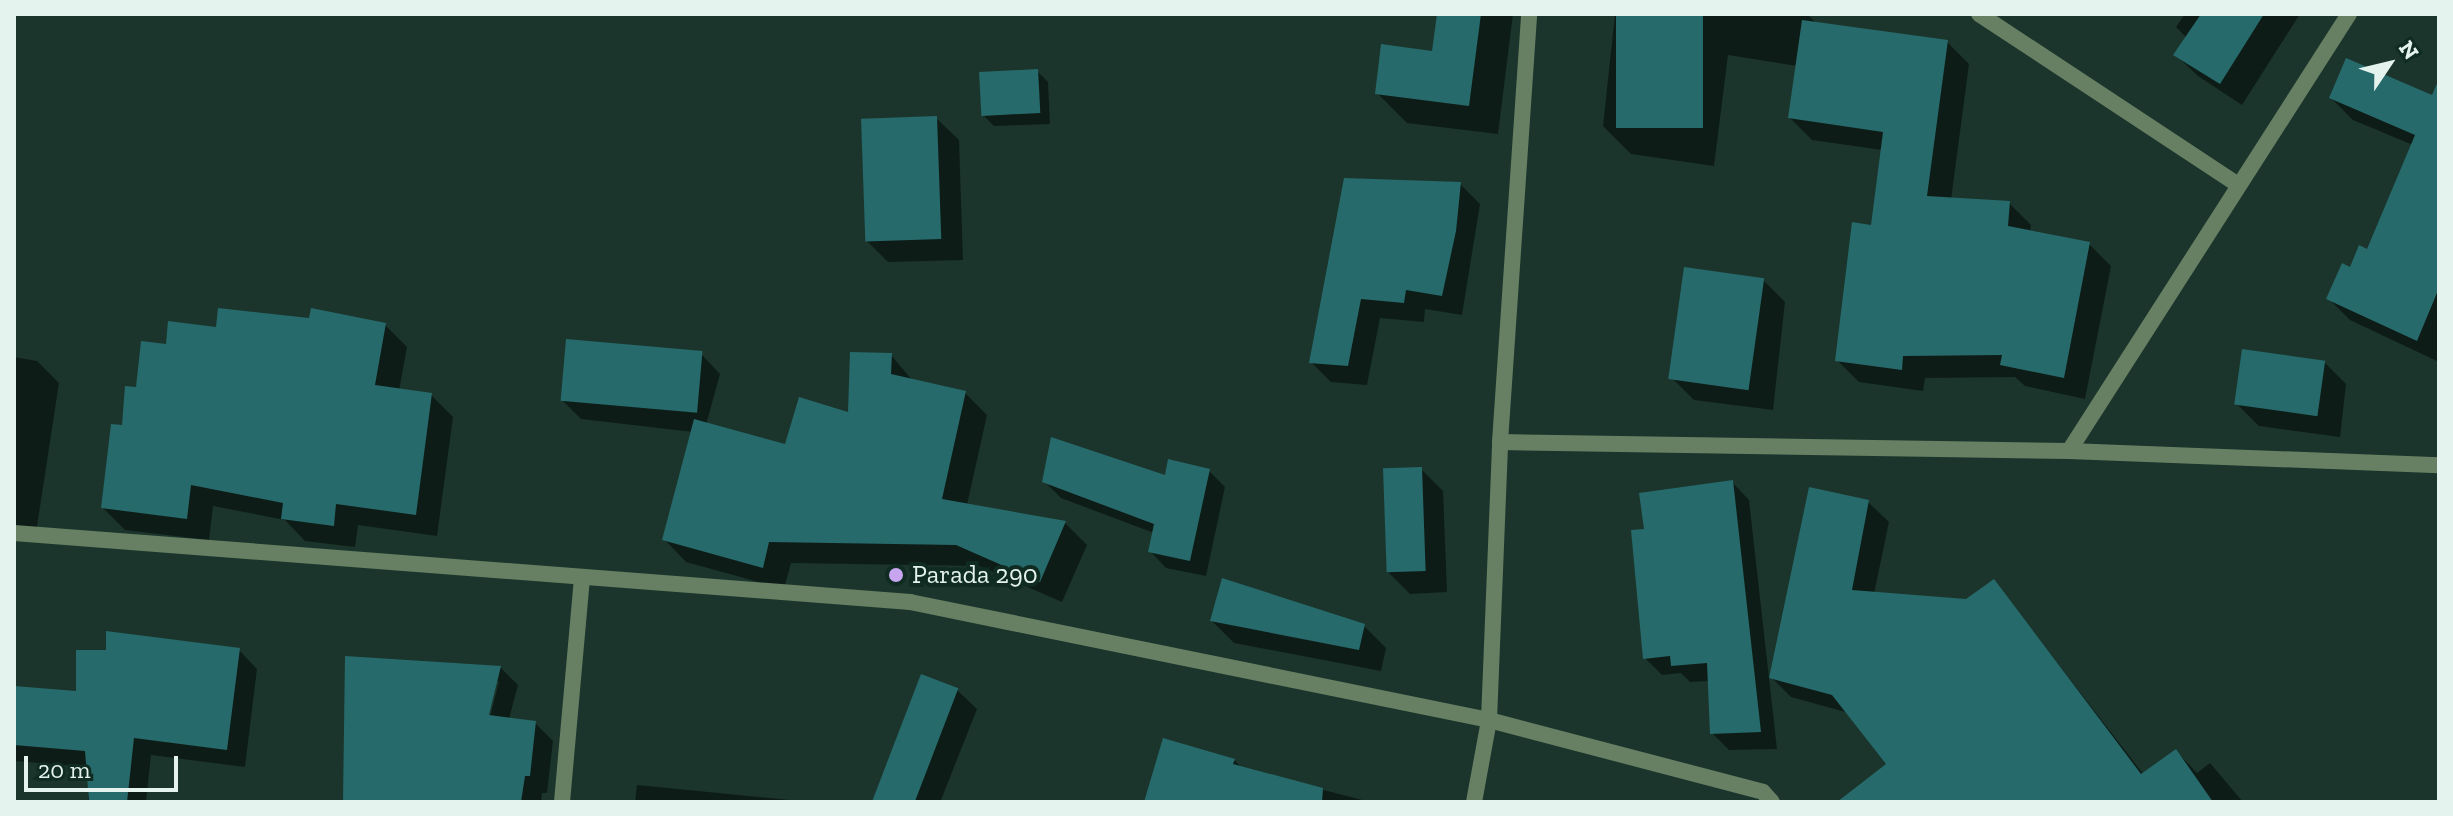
<!DOCTYPE html>
<html>
<head>
<meta charset="utf-8">
<style>
  body { margin:0 }
  #map { position:relative; width:2453px; height:816px; overflow:hidden; background:#1b352c; font-family:"Zilla Slab",serif }
  div>[style] { position:absolute }
  .shadow>* { inset:0; background:#0007 }
  .building>* { inset:0; background:#276a6b; transform-origin:0 0 }
  .street>* { height:16px; margin:-8px; padding:0 8px; transform-origin:8px; border-radius:8px; background:#678064 }
  .dots>* { width:22px; height:22px; translate:-50% -50%; box-sizing:border-box; border:4px solid #102b22; border-radius:50% }
  span { translate:-50% -50%; white-space:nowrap; text-align:center; line-height:1.15; -webkit-text-stroke:8px #102b22; paint-order:stroke }
  .poi-label { font-size:26px; color:#e4f3ed }
  .left { translate:0 -50%; text-align:left }
  .frame { position:absolute; inset:0; border:16px solid #e4f3ed; pointer-events:none }
  .north { position:absolute; left:2349px; top:24px; width:80px; height:80px; -webkit-text-stroke:6px #102b22; paint-order:stroke; rotate:55deg; font-size:22px; font-weight:700; line-height:32px; text-align:center; color:#e4f3ed }
  .north::after { content:''; display:block; margin:auto; width:28px; height:36px; background:#e4f3ed; clip-path:polygon(50% 0,100% 100%,50% 72%,0 100%) }
  .scale { position:absolute; left:24px; top:756px; width:154px; height:36px; box-sizing:border-box; border:4px solid #e4f3ed; border-top:0; padding-left:10px; font-size:24px; line-height:28px; white-space:nowrap; color:#e4f3ed; -webkit-text-stroke:6px #102b22; paint-order:stroke }
</style>
</head>
<body>
<div id="map">
  <div class="shadow">
    <div style="clip-path:polygon(1439px 14px,1513px 14px,1498px 134px,1407px 123px,1377px 93px,1434px 53px)"></div>
    <div style="clip-path:polygon(1615px 14px,1807px 14px,1818px 25px,1947px 42px,1969px 64px,1951px 200px,2009px 203px,2031px 225px,2030px 233px,2089px 244px,2111px 266px,2085px 399px,2025px 386px,2015px 377px,1925px 378px,1923px 391px,1859px 382px,1837px 360px,1872px 227px,1882px 150px,1812px 140px,1790px 118px,1797px 66px,1728px 55px,1714px 166px,1631px 154px,1603px 126px)"></div>
    <div style="clip-path:polygon(2185px 14px,2300px 14px,2242px 105px,2198px 76px,2176px 55px,2187px 38px,2176px 27px)"></div>
    <div style="clip-path:polygon(1037px 71px,1048px 82px,1050px 124px,994px 126px,983px 115px)"></div>
    <div style="clip-path:polygon(2331px 98px,2439px 100px,2439px 362px,2350px 320px,2328px 298px,2368px 252px,2413px 145px,2353px 120px)"></div>
    <div style="clip-path:polygon(936px 118px,959px 140px,963px 260px,888px 262px,866px 240px)"></div>
    <div style="clip-path:polygon(1346px 180px,1460px 184px,1480px 204px,1462px 315px,1425px 309px,1424px 322px,1380px 318px,1367px 385px,1331px 382px,1311px 362px)"></div>
    <div style="clip-path:polygon(1763px 280px,1785px 302px,1773px 410px,1694px 400px,1672px 378px)"></div>
    <div style="clip-path:polygon(385px 325px,407px 347px,399px 391px,431px 395px,453px 417px,437px 536px,358px 525px,355px 547px,305px 541px,285px 520px,213px 506px,209px 540px,125px 530px,103px 508px,138px 389px,167px 346px,218px 329px)"></div>
    <div style="clip-path:polygon(701px 354px,720px 374px,706px 425px,786px 447px,850px 414px,891px 355px,913px 381px,965px 393px,987px 415px,967px 505px,1065px 523px,1087px 545px,1062px 602px,979px 566px,791px 563px,784px 589px,686px 562px,664px 539px,693px 432px,581px 419px,562px 400px)"></div>
    <div style="clip-path:polygon(14px 357px,37px 361px,59px 383px,36px 533px,14px 530px)"></div>
    <div style="clip-path:polygon(2324px 362px,2346px 384px,2340px 437px,2259px 426px,2237px 404px)"></div>
    <div style="clip-path:polygon(1421px 469px,1443px 491px,1447px 592px,1410px 594px,1388px 572px)"></div>
    <div style="clip-path:polygon(1209px 471px,1225px 487px,1206px 576px,1166px 568px,1150px 551px,1154px 533px,1061px 498px,1044px 481px,1166px 478px)"></div>
    <div style="clip-path:polygon(1732px 482px,1749px 500px,1777px 749px,1729px 750px,1712px 733px,1710px 681px,1690px 682px,1681px 673px,1662px 675px,1645px 658px,1646px 530px)"></div>
    <div style="clip-path:polygon(1868px 502px,1889px 522px,1874px 594px,1966px 601px,1994px 581px,2144px 775px,2176px 751px,2197px 773px,2210px 763px,2243px 802px,1858px 802px,1889px 764px,1849px 713px,1791px 697px,1771px 677px)"></div>
    <div style="clip-path:polygon(1212px 621px,1364px 626px,1386px 648px,1381px 671px,1234px 643px)"></div>
    <div style="clip-path:polygon(239px 650px,257px 669px,245px 767px,151px 755px,146px 802px,88px 802px,88px 767px,14px 761px,14px 688px,78px 693px)"></div>
    <div style="clip-path:polygon(evenodd,500px 667px,518px 685px,509px 719px,535px 723px,553px 741px,547px 793px,542px 793px,541px 802px,345px 802px,500px 667px,495px 681px,499px 681px,488px 725px,485px 724px,495px 681px)"></div>
    <div style="clip-path:polygon(957px 690px,977px 709px,941px 800px,947px 802px,874px 802px)"></div>
    <div style="clip-path:polygon(1234px 760px,1243px 769px,1370px 802px,1146px 802px)"></div>
    <div style="clip-path:polygon(637px 785px,810px 802px,635px 802px)"></div>
  </div>
  <div class="building">
    <div style="clip-path:polygon(1437px 14px,1481px 14px,1469px 106px,1375px 94px,1381px 44px,1432px 51px)"></div>
    <div style="left:1616px;top:14px;width:87px;height:114px"></div>
    <div style="clip-path:polygon(2201px 14px,2264px 14px,2220px 84px,2173px 55px)"></div>
    <div style="clip-path:polygon(1802px 20px,1948px 40px,1927px 196px,2010px 201px,2008px 226px,2090px 242px,2064px 378px,2000px 365px,2002px 355px,1903px 356px,1902px 370px,1835px 361px,1852px 222px,1871px 225px,1883px 132px,1788px 118px)"></div>
    <div style="clip-path:polygon(2346px 58px,2432px 95px,2439px 79px,2439px 288px,2417px 341px,2326px 299px,2342px 263px,2350px 267px,2359px 245px,2367px 249px,2415px 135px,2329px 98px)"></div>
    <div style="left:1038px;top:69px;width:44px;height:59px;rotate:87deg"></div>
    <div style="left:937px;top:116px;width:123px;height:76px;rotate:88deg"></div>
    <div style="clip-path:polygon(1344px 178px,1461px 182px,1456px 231px,1442px 296px,1406px 290px,1404px 303px,1361px 299px,1348px 366px,1309px 363px)"></div>
    <div style="left:1684px;top:267px;width:81px;height:113px;rotate:8deg"></div>
    <div style="clip-path:polygon(218px 308px,309px 318px,311px 308px,386px 323px,375px 385px,432px 393px,416px 515px,336px 504px,334px 526px,281px 519px,283px 503px,191px 485px,187px 519px,101px 508px,111px 424px,122px 425px,125px 386px,136px 387px,141px 341px,166px 344px,168px 321px,216px 327px)"></div>
    <div style="left:566px;top:339px;width:137px;height:62px;rotate:5deg"></div>
    <div style="left:2242px;top:349px;width:84px;height:56px;rotate:8deg"></div>
    <div style="clip-path:polygon(850px 352px,892px 353px,891px 374px,966px 391px,942px 499px,1066px 521px,1040px 582px,956px 545px,769px 542px,763px 568px,662px 540px,694px 419px,785px 444px,799px 397px,848px 412px)"></div>
    <div style="clip-path:polygon(1051px 437px,1165px 475px,1168px 459px,1210px 469px,1190px 561px,1148px 552px,1154px 524px,1042px 482px)"></div>
    <div style="left:1422px;top:467px;width:104px;height:39px;rotate:88deg"></div>
    <div style="clip-path:polygon(1733px 480px,1761px 732px,1710px 734px,1707px 663px,1671px 666px,1670px 656px,1643px 659px,1631px 530px,1644px 529px,1639px 493px)"></div>
    <div style="clip-path:polygon(1809px 487px,1869px 500px,1852px 590px,1966px 599px,1994px 579px,2141px 774px,2176px 749px,2213px 802px,1837px 802px,1886px 764px,1832px 695px,1769px 678px)"></div>
    <div style="clip-path:polygon(1222px 578px,1365px 624px,1359px 650px,1210px 621px)"></div>
    <div style="clip-path:polygon(106px 631px,240px 648px,227px 750px,134px 738px,127px 802px,89px 802px,85px 751px,14px 745px,14px 686px,76px 691px,76px 650px,106px 650px)"></div>
    <div style="clip-path:polygon(345px 656px,501px 666px,489px 715px,536px 721px,530px 776px,525px 776px,521px 802px,343px 802px)"></div>
    <div style="left:921px;top:674px;width:40px;height:137px;rotate:21deg"></div>
    <div style="clip-path:polygon(1163px 738px,1235px 759px,1233px 764px,1323px 788px,1322px 802px,1144px 802px)"></div>
  </div>
  <div class="street">
    <div style="left:1979px;top:14px;width:309px;rotate:33.4deg"></div>
    <div style="left:1500px;top:442px;width:569px;rotate:0.91deg"></div>
    <div style="left:2069px;top:451px;width:370px;rotate:2.2deg"></div>
    <div style="left:2069px;top:451px;width:519px;rotate:-57.35deg"></div>
    <div style="left:14px;top:533px;width:899px;rotate:4.4deg"></div>
    <div style="left:910px;top:602px;width:591px;rotate:11.52deg"></div>
    <div style="left:1489px;top:720px;width:283px;rotate:14.7deg"></div>
    <div style="left:1763px;top:792px;width:13px;rotate:48deg"></div>
    <div style="left:562px;top:802px;width:223px;rotate:-84.9deg"></div>
    <div style="left:1474px;top:802px;width:83px;rotate:-79.6deg"></div>
    <div style="left:1489px;top:720px;width:278px;rotate:-87.7deg"></div>
    <div style="left:1500px;top:442px;width:429px;rotate:-86.1deg"></div>
  </div>
  <div class="dots">
    <div style="left:896px;top:575px;background:#c7a6ef"></div>
  </div>
  <div class="poi-label">
    <span class="left" style="left:912px;top:575px">Parada 290</span>
  </div>
  <div class="frame"></div>
  <div class="north">N</div>
  <div class="scale">20 m</div>
</div>
</body>
</html>
